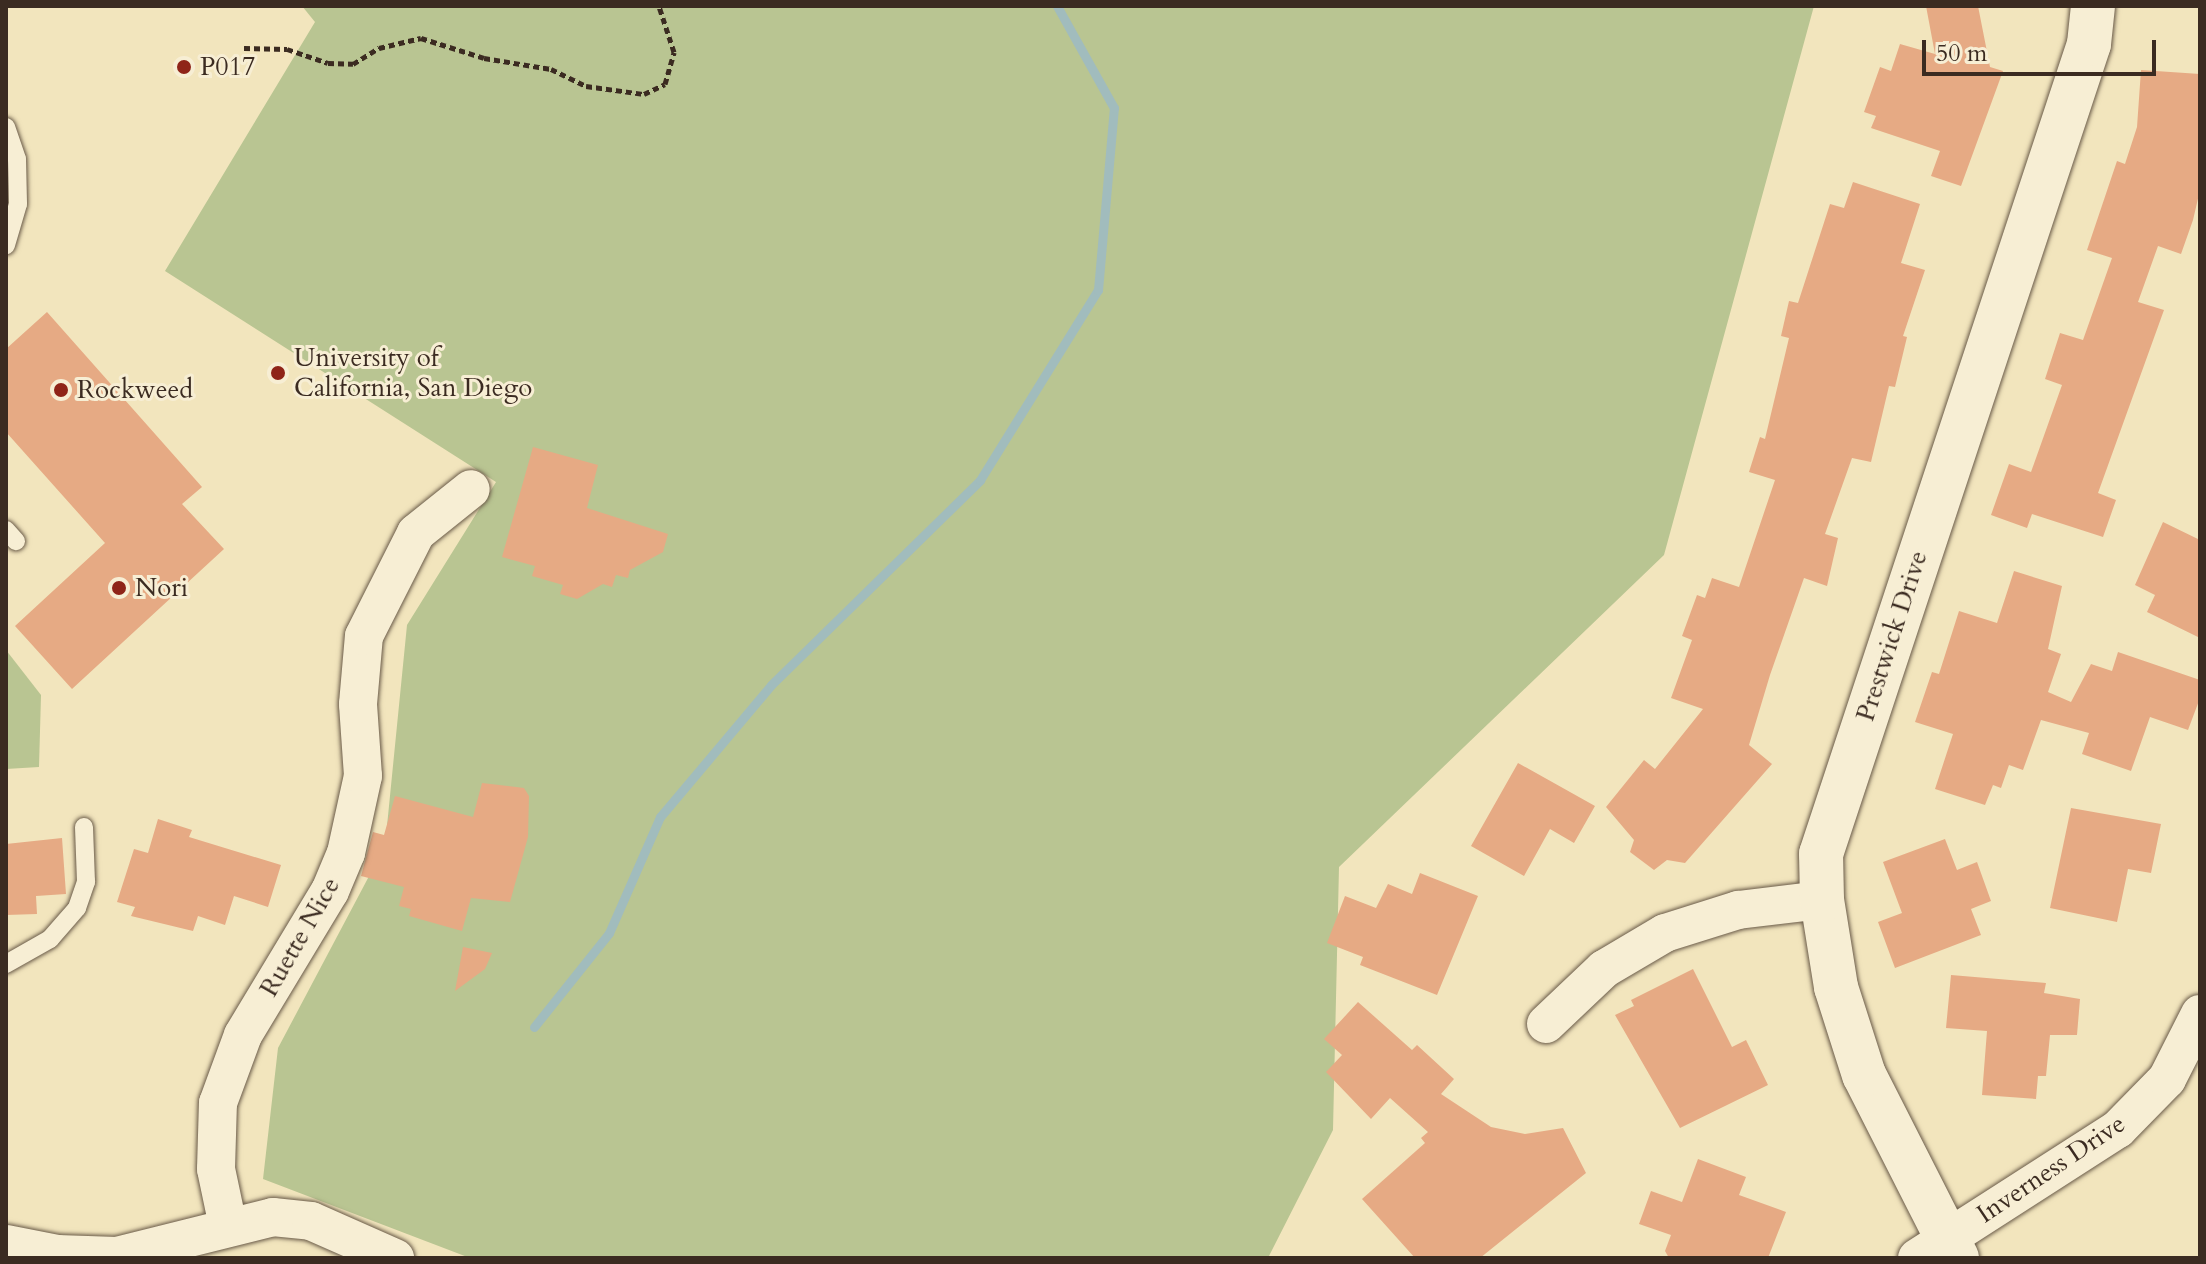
<!DOCTYPE html>
<html>
<head>
<meta charset="utf-8">
<style>
  body { margin:0 }
  #map { position:relative; width:2206px; height:1264px; overflow:hidden; background:#f2e5bd; font-family:Cardo,serif }
  div>[style] { position:absolute }
  .green>* { inset:0; background:#b9c592 }
  .stream>* { height:9px; margin:-4.5px; padding:0 4.5px; transform-origin:4.5px; border-radius:4.5px; background:#a1bcbd }
  .building>* { inset:0; background:#e6aa84 }
  .path>* { height:5px; margin-top:-2.5px; transform-origin:0; background:repeating-linear-gradient(90deg,#3b2b21 0 6px,transparent 0 10px) }
  .roads { filter:drop-shadow(0 0 2px #695a48) drop-shadow(0 0 2px #695a48) }
  .lane>* { height:18px; margin:-9px; padding:0 9px; transform-origin:9px; border-radius:9px; background:#f7eed4 }
  .street>* { height:38px; margin:-19px; padding:0 19px; transform-origin:19px; border-radius:19px; background:#f7eed4 }
  .secondary>* { height:44px; margin:-22px; padding:0 22px; transform-origin:22px; border-radius:22px; background:#f7eed4 }
  .dots>* { width:22px; height:22px; translate:-50% -50%; box-sizing:border-box; border:4px solid #f7eed4; border-radius:50% }
  span { translate:-50% -50%; white-space:nowrap; text-align:center; line-height:1.15; -webkit-text-stroke:6px #f7eed4; paint-order:stroke }
  .poi-label { font-size:26px; color:#3b2b21 }
  .left { translate:0 -50%; text-align:left }
  .street-label { font-size:26px; color:#3b2b21 }
  .frame { position:absolute; inset:0; border:8px solid #3b2b21; pointer-events:none }
  .scale { position:absolute; left:1922px; top:40px; width:234px; height:36px; box-sizing:border-box; border:4px solid #3b2b21; border-top:0; padding-left:10px; font-size:24px; line-height:28px; white-space:nowrap; color:#3b2b21; -webkit-text-stroke:6px #f7eed4; paint-order:stroke }
</style>
</head>
<body>
<div id="map">
  <div class="green">
    <div style="clip-path:polygon(302px 6px,1814px 6px,1664px 555px,1339px 867px,1333px 1130px,1268px 1258px,470px 1258px,263px 1179px,278px 1048px,385px 846px,407px 625px,496px 482px,165px 271px,315px 22px)"></div>
    <div style="clip-path:polygon(6px 650px,41px 695px,39px 767px,6px 769px)"></div>
  </div>
  <div class="stream">
    <div style="left:534px;top:1027px;width:120px;rotate:-51.4deg"></div>
    <div style="left:609px;top:933px;width:127px;rotate:-66.3deg"></div>
    <div style="left:660px;top:817px;width:172px;rotate:-49.9deg"></div>
    <div style="left:771px;top:685px;width:293px;rotate:-44.4deg"></div>
    <div style="left:980px;top:480px;width:224px;rotate:-58.2deg"></div>
    <div style="left:1098px;top:290px;width:183px;rotate:-85deg"></div>
    <div style="left:1114px;top:108px;width:117px;rotate:-119.2deg"></div>
  </div>
  <div class="building">
    <div style="clip-path:polygon(1926px 6px,1978px 6px,1990px 67px,2003px 71px,1961px 186px,1931px 176px,1940px 151px,1871px 128px,1876px 116px,1864px 112px,1880px 67px,1891px 71px,1900px 44px,1935px 54px)"></div>
    <div style="clip-path:polygon(2141px 70px,2200px 74px,2200px 190px,2193px 220px,2181px 254px,2158px 246px,2138px 302px,2164px 310px,2098px 493px,2116px 500px,2103px 537px,2032px 514px,2027px 528px,1991px 515px,2009px 464px,2031px 472px,2062px 385px,2045px 379px,2060px 333px,2083px 340px,2112px 258px,2087px 250px,2117px 161px,2125px 164px,2137px 127px)"></div>
    <div style="clip-path:polygon(1853px 182px,1920px 204px,1901px 263px,1925px 270px,1903px 336px,1907px 337px,1895px 387px,1889px 386px,1871px 462px,1852px 458px,1825px 534px,1838px 538px,1827px 586px,1804px 578px,1770px 675px,1749px 745px,1772px 764px,1685px 863px,1667px 860px,1654px 870px,1630px 852px,1634px 840px,1606px 807px,1644px 760px,1655px 769px,1703px 709px,1671px 698px,1692px 640px,1682px 636px,1697px 595px,1705px 598px,1712px 578px,1739px 587px,1775px 480px,1749px 472px,1760px 437px,1765px 439px,1789px 338px,1781px 336px,1789px 301px,1798px 303px,1830px 204px,1844px 208px)"></div>
    <div style="clip-path:polygon(47px 312px,202px 487px,182px 504px,224px 549px,72px 689px,15px 626px,105px 543px,6px 432px,6px 349px)"></div>
    <div style="clip-path:polygon(533px 447px,598px 465px,587px 508px,668px 534px,663px 552px,630px 570px,628px 578px,616px 575px,612px 587px,603px 584px,577px 599px,560px 594px,563px 585px,532px 576px,535px 566px,502px 557px)"></div>
    <div style="clip-path:polygon(2163px 522px,2200px 540px,2200px 638px,2147px 612px,2155px 595px,2135px 585px)"></div>
    <div style="clip-path:polygon(2014px 571px,2062px 586px,2048px 649px,2061px 654px,2048px 692px,2071px 702px,2091px 664px,2112px 671px,2118px 652px,2200px 680px,2200px 698px,2188px 730px,2150px 717px,2131px 771px,2082px 754px,2089px 733px,2041px 720px,2023px 770px,2009px 765px,2001px 788px,1993px 785px,1985px 805px,1935px 789px,1953px 734px,1915px 722px,1932px 672px,1939px 674px,1959px 611px,1997px 623px)"></div>
    <div style="clip-path:polygon(1518px 763px,1595px 806px,1574px 843px,1550px 829px,1524px 876px,1471px 846px)"></div>
    <div style="clip-path:polygon(482px 783px,524px 788px,529px 796px,528px 837px,510px 902px,471px 898px,462px 931px,409px 916px,411px 909px,399px 906px,404px 887px,361px 876px,373px 832px,384px 835px,395px 796px,473px 817px)"></div>
    <div style="clip-path:polygon(2071px 808px,2161px 824px,2151px 873px,2128px 869px,2117px 922px,2050px 908px)"></div>
    <div style="clip-path:polygon(158px 819px,192px 830px,189px 837px,281px 865px,268px 907px,234px 896px,225px 925px,198px 916px,193px 931px,131px 916px,135px 907px,117px 902px,134px 849px,148px 853px)"></div>
    <div style="clip-path:polygon(62px 838px,66px 894px,36px 896px,37px 914px,6px 915px,6px 844px)"></div>
    <div style="clip-path:polygon(1945px 839px,1957px 870px,1977px 862px,1991px 901px,1971px 909px,1981px 935px,1895px 968px,1878px 922px,1902px 913px,1883px 862px)"></div>
    <div style="clip-path:polygon(1420px 873px,1478px 896px,1437px 995px,1360px 965px,1363px 957px,1327px 943px,1345px 896px,1376px 908px,1388px 884px,1412px 894px)"></div>
    <div style="clip-path:polygon(463px 947px,492px 953px,485px 969px,455px 991px)"></div>
    <div style="clip-path:polygon(1693px 969px,1732px 1047px,1746px 1040px,1768px 1085px,1680px 1128px,1615px 1015px,1634px 1006px,1631px 1000px)"></div>
    <div style="clip-path:polygon(1951px 975px,2046px 983px,2044px 993px,2080px 999px,2077px 1035px,2050px 1035px,2046px 1076px,2038px 1076px,2036px 1099px,1982px 1095px,1987px 1031px,1946px 1028px)"></div>
    <div style="clip-path:polygon(1358px 1002px,1412px 1050px,1417px 1045px,1454px 1079px,1441px 1094px,1491px 1127px,1525px 1134px,1563px 1128px,1586px 1173px,1480px 1258px,1415px 1258px,1362px 1199px,1425px 1143px,1421px 1138px,1428px 1132px,1390px 1098px,1371px 1119px,1326px 1072px,1342px 1055px,1324px 1039px)"></div>
    <div style="clip-path:polygon(1698px 1159px,1746px 1177px,1739px 1195px,1786px 1212px,1768px 1258px,1669px 1258px,1665px 1251px,1671px 1235px,1639px 1224px,1651px 1191px,1682px 1202px)"></div>
  </div>
  <div class="path">
    <div style="left:244px;top:48px;width:43px;rotate:1.3deg"></div>
    <div style="left:287px;top:49px;width:43px;rotate:18.9deg"></div>
    <div style="left:328px;top:63px;width:25px;rotate:2deg"></div>
    <div style="left:353px;top:64px;width:31px;rotate:-32deg"></div>
    <div style="left:379px;top:48px;width:43px;rotate:-13.4deg"></div>
    <div style="left:421px;top:38px;width:66px;rotate:17.6deg"></div>
    <div style="left:484px;top:58px;width:68px;rotate:9.3deg"></div>
    <div style="left:551px;top:69px;width:39px;rotate:26deg"></div>
    <div style="left:586px;top:86px;width:59px;rotate:7.9deg"></div>
    <div style="left:644px;top:94px;width:23px;rotate:-25deg"></div>
    <div style="left:665px;top:84px;width:33px;rotate:-74deg"></div>
    <div style="left:674px;top:52px;width:48px;rotate:-108.1deg"></div>
  </div>
  <div class="roads">
    <div class="lane">
      <div style="left:6px;top:127px;width:34px;rotate:71deg"></div>
      <div style="left:17px;top:159px;width:45px;rotate:88.7deg"></div>
      <div style="left:18px;top:204px;width:43px;rotate:106.3deg"></div>
      <div style="left:6px;top:530px;width:15px;rotate:48deg"></div>
      <div style="left:6px;top:964px;width:51px;rotate:-29.6deg"></div>
      <div style="left:50px;top:939px;width:41px;rotate:-48.9deg"></div>
      <div style="left:77px;top:908px;width:28px;rotate:-71deg"></div>
      <div style="left:86px;top:882px;width:55px;rotate:-92.1deg"></div>
    </div>
    <div class="street">
      <div style="left:1546px;top:1024px;width:80px;rotate:-43.5deg"></div>
      <div style="left:1604px;top:969px;width:71px;rotate:-30.5deg"></div>
      <div style="left:1665px;top:933px;width:77px;rotate:-17.5deg"></div>
      <div style="left:1738px;top:910px;width:85px;rotate:-6.8deg"></div>
      <div style="left:228px;top:1226px;width:58px;rotate:-101.9deg"></div>
      <div style="left:216px;top:1169px;width:66px;rotate:-88.3deg"></div>
      <div style="left:218px;top:1103px;width:72px;rotate:-69.8deg"></div>
      <div style="left:243px;top:1035px;width:168px;rotate:-58.9deg"></div>
      <div style="left:330px;top:891px;width:41px;rotate:-67.2deg"></div>
      <div style="left:346px;top:853px;width:79px;rotate:-77.6deg"></div>
      <div style="left:363px;top:776px;width:72px;rotate:-94deg"></div>
      <div style="left:358px;top:704px;width:68px;rotate:-85deg"></div>
      <div style="left:364px;top:636px;width:115px;rotate:-63.2deg"></div>
      <div style="left:416px;top:533px;width:70px;rotate:-38.7deg"></div>
      <div style="left:6px;top:1244px;width:52px;rotate:11.1deg"></div>
      <div style="left:57px;top:1254px;width:60px;rotate:1.9deg"></div>
      <div style="left:117px;top:1256px;width:161px;rotate:-14deg"></div>
      <div style="left:273px;top:1217px;width:38px;rotate:6deg"></div>
      <div style="left:311px;top:1221px;width:92px;rotate:23.8deg"></div>
      <div style="left:1917px;top:1258px;width:239px;rotate:-32.7deg"></div>
      <div style="left:2118px;top:1129px;width:70px;rotate:-45.6deg"></div>
      <div style="left:2167px;top:1079px;width:73px;rotate:-63.1deg"></div>
    </div>
    <div class="secondary">
      <div style="left:1957px;top:1258px;width:205px;rotate:-116.9deg"></div>
      <div style="left:1864px;top:1075px;width:92px;rotate:-107.7deg"></div>
      <div style="left:1836px;top:987px;width:88px;rotate:-99.1deg"></div>
      <div style="left:1822px;top:900px;width:46px;rotate:-91.2deg"></div>
      <div style="left:1821px;top:854px;width:853px;rotate:-71.69deg"></div>
      <div style="left:2089px;top:44px;width:38px;rotate:-84deg"></div>
    </div>
  </div>
  <div class="dots">
    <div style="left:184px;top:67px;background:#8f2418"></div>
    <div style="left:278px;top:373px;background:#8f2418"></div>
    <div style="left:61px;top:390px;background:#8f2418"></div>
    <div style="left:119px;top:588px;background:#8f2418"></div>
  </div>
  <div class="poi-label">
    <span class="left" style="left:200px;top:67px">P017</span>
    <span class="left" style="left:294px;top:373px">University of<br>California, San Diego</span>
    <span class="left" style="left:77px;top:390px">Rockweed</span>
    <span class="left" style="left:135px;top:588px">Nori</span>
  </div>
  <div class="street-label">
    <span style="left:1892px;top:636px;rotate:-72deg">Prestwick Drive</span>
    <span style="left:300px;top:937px;rotate:-60deg">Ruette Nice</span>
    <span style="left:2051px;top:1169px;rotate:-34deg">Inverness Drive</span>
  </div>
  <div class="frame"></div>
  <div class="scale">50 m</div>
</div>
</body>
</html>
